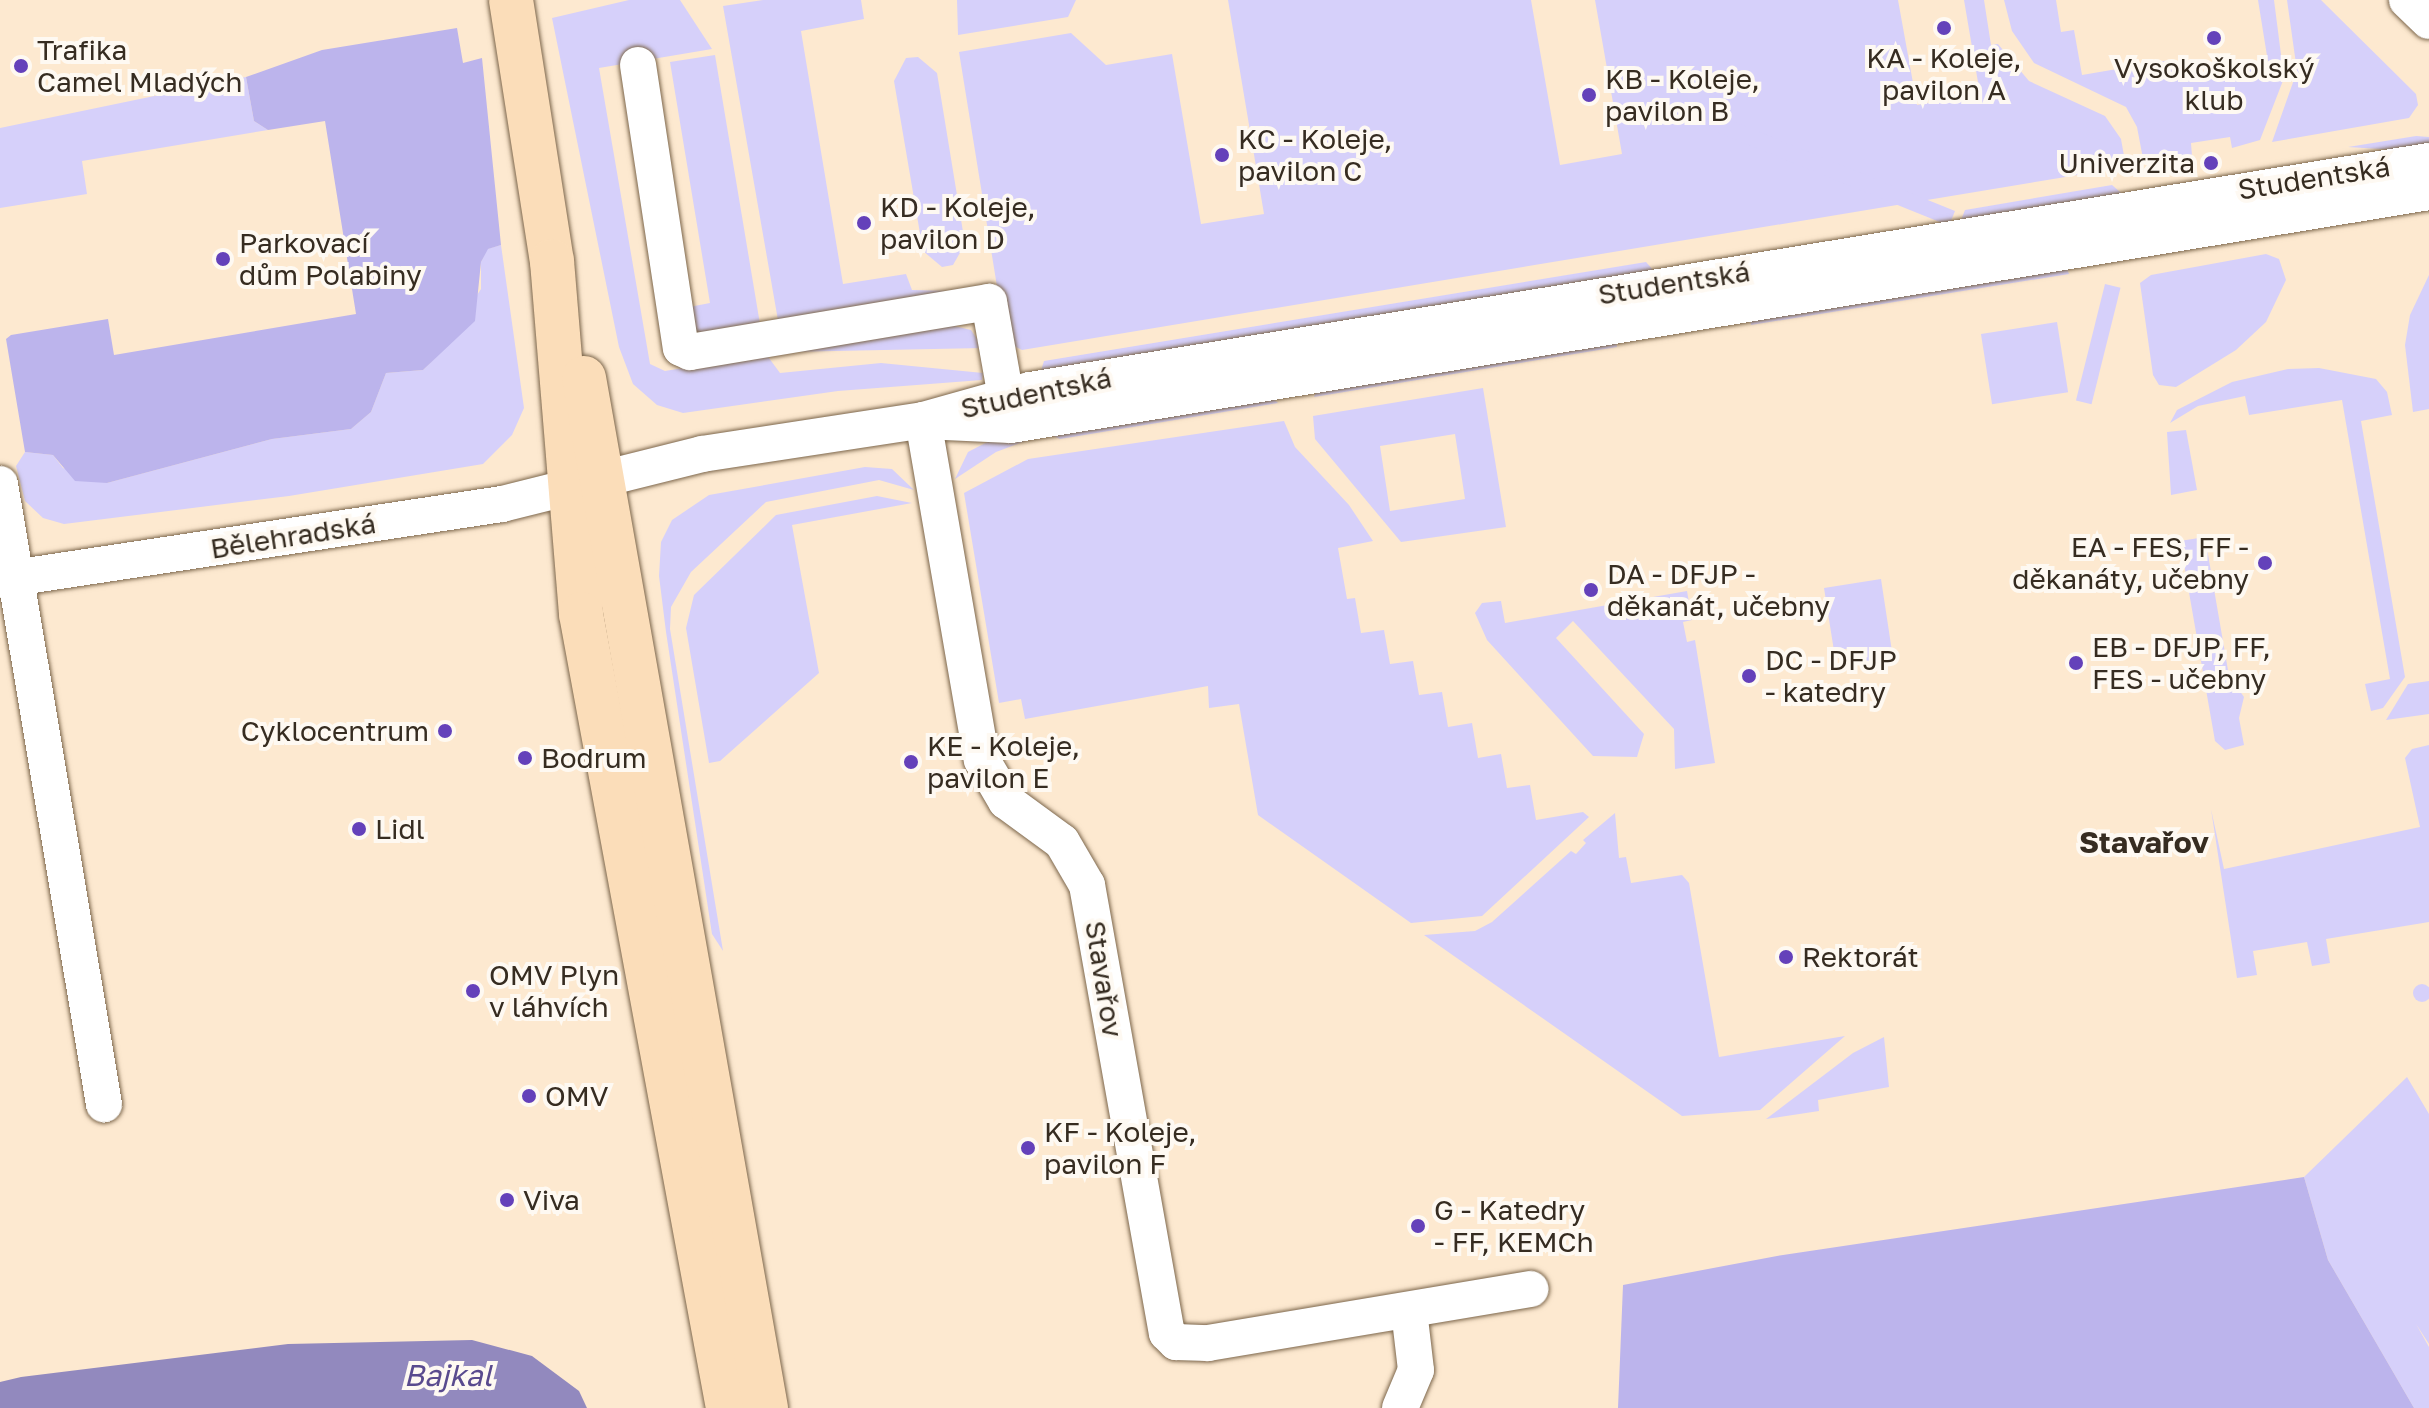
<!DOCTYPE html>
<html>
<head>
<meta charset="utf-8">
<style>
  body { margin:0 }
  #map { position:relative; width:2429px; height:1408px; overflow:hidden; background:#fde9d0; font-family:"Golos Text",sans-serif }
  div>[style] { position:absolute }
  .green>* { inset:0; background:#d6d0fa; transform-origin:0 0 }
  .round { border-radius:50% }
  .forest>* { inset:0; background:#bcb4ec }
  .water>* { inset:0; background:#9289be }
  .roads { filter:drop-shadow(0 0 2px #7c664b) drop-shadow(0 0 2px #7c664b) }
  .minor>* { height:36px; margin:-18px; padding:0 18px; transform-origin:18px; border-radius:18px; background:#fff }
  .major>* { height:44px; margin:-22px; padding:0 22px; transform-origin:22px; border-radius:22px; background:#fbddb9 }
  .dots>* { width:22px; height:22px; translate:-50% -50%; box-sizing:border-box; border:4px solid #fef9f2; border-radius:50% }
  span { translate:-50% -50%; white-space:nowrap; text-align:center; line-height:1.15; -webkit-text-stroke:8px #fef9f2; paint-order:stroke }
  .poi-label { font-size:28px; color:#362c21 }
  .left { translate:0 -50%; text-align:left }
  .right { translate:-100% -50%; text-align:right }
  .street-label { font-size:28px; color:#362c21 }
  .neighbourhood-label { font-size:30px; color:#362c21; font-weight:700 }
  .water-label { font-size:30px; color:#594a8e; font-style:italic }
</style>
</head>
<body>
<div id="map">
  <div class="green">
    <div style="clip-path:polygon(629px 0,680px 0,712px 49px,599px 68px,650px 364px,665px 371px,766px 354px,780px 373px,881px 363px,983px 373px,982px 380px,838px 391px,683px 413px,657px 405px,633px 384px,619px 347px,552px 18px)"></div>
    <div style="clip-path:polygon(763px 0,861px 0,864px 19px,801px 31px,843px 284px,906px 274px,912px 290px,952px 291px,779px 326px,723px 6px)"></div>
    <div style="clip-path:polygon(957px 0,1076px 0,1068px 17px,958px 35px)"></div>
    <div style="clip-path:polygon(1228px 0,1531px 0,1560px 165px,1622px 154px,1595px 0,1898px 0,1917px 105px,1980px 94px,1964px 0,1984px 0,1991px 45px,1998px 44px,2029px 81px,2105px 116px,2121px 139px,2126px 167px,1022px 350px,1006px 342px,959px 52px,1071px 33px,1106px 65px,1172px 54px,1201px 224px,1264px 214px)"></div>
    <div style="clip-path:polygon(2004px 0,2056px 0,2061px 32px,2074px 30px,2082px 75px,2170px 60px,2173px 79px,2268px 62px,2258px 0,2274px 0,2284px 78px,2260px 140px,2232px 148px,2230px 137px,2191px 143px,2192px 156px,2144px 164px,2137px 127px,2126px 107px,2034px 63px,2012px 31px)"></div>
    <div style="clip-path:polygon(2287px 0,2321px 0,2416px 94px,2418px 105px,2409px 118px,2272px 142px,2297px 71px)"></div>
    <div style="clip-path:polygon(715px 55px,761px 330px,690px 341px,684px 308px,710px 303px,670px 62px)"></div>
    <div style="clip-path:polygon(918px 57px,937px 73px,965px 244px,953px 265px,942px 267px,923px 251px,894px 81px,906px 58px)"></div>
    <div style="clip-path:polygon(246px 77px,254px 121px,268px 130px,82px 161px,87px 194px,0 208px,0 128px)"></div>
    <div style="clip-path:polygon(2416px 136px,2429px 137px,2429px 152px,2348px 147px)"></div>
    <div style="clip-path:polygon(2112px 185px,2127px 198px,1959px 225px,1965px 210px)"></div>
    <div style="left:1955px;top:211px;width:16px;height:257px;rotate:112deg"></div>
    <div style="clip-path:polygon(501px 245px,524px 408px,512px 435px,483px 464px,289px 496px,64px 524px,43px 518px,25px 501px,16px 466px,25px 452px,53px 455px,63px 468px,107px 483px,272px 439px,351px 429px,371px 412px,386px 373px,423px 370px,437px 356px,481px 289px,481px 262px,487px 249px)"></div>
    <div style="clip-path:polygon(2266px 254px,2279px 259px,2286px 280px,2266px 322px,2236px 350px,2176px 387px,2159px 385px,2153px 375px,2140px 283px,2151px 275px)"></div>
    <div style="clip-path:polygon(1646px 262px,1654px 271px,1039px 377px,1044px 361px)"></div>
    <div style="clip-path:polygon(2067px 269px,2069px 274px,1751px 325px,1749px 313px)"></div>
    <div style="clip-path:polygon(2429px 275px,2429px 409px,2413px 412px,2405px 345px,2410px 315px)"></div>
    <div style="left:2105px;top:284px;width:16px;height:120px;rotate:14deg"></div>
    <div style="left:2057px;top:322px;width:71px;height:77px;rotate:81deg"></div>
    <div style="clip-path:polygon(950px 325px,971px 330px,983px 348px,785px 352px)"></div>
    <div style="clip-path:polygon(1615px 335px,1617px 347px,1314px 397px,1316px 392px)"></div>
    <div style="clip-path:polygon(2319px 368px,2376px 379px,2387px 392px,2392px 415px,2361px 421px,2405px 677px,2383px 708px,2371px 711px,2365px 684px,2390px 679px,2342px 400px,2249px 415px,2245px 396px,2198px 406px,2170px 423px,2177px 410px,2232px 382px,2288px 369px)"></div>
    <div style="clip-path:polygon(evenodd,1483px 388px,1506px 527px,1401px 542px,1315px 439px,1313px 416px,1483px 388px,1455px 434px,1465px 499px,1390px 511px,1380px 446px,1455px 434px)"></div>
    <div style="clip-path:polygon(1269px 395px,1278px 403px,1060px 439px,1051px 435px)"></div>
    <div style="clip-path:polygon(1284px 421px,1295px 447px,1349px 505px,1373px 541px,1338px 548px,1347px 599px,1355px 598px,1361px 633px,1384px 630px,1390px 664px,1413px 661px,1419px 695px,1442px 692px,1448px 727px,1472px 723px,1478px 758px,1501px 754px,1507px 788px,1530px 785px,1536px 820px,1583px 812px,1589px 817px,1482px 916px,1411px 923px,1258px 815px,1239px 704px,1209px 708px,1208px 686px,1025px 719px,1021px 699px,999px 703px,964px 493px,1028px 459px)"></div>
    <div style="clip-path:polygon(2186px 430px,2197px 490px,2171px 495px,2167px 432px)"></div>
    <div style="clip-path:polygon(993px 439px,1025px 441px,996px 452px,955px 479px,968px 452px)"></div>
    <div style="clip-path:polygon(865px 467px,892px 469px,914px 490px,879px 480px,766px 502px,691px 572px,671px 607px,670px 629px,723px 951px,712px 934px,666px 632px,659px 576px,661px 542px,672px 520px,709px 495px)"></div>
    <div style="clip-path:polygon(877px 496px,912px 503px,792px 525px,819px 673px,720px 761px,709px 763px,686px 628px,694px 595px,776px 515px)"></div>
    <div style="clip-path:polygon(2205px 537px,2229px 676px,2244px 697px,2239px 718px,2244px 745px,2225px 750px,2215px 741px,2180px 541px)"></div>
    <div style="clip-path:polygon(1881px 579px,1893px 658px,1854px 665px,1851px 648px,1834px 651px,1824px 588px)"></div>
    <div style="clip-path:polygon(1687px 591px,1692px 620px,1683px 622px,1687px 642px,1695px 640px,1715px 763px,1675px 769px,1674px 729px,1573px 621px,1556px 638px,1644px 734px,1637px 757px,1593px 756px,1487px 640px,1475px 613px,1482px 603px,1501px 601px,1505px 623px)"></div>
    <div style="clip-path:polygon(2429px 681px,2429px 714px,2386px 720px,2408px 684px)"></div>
    <div style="clip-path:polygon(2429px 745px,2429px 922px,2326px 939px,2330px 963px,2312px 966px,2307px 942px,2253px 951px,2257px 975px,2237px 978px,2211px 809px,2224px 869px,2420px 827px,2405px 758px,2412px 749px)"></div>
    <div style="clip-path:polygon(1615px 813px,1619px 858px,1626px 857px,1631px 883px,1682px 875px,1689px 883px,1719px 1057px,1845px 1036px,1760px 1110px,1682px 1116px,1424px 935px,1475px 931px,1492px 922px,1571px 851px,1576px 854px,1586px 843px,1583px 840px)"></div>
    <div class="round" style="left:2413px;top:984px;width:18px;height:18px"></div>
    <div style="clip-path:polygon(1884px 1037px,1889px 1087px,1818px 1100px,1819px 1111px,1766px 1119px,1853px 1053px)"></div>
    <div style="clip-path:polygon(2407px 1077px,2429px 1114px,2429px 1344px,2416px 1324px,2429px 1347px,2429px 1408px,2414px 1408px,2328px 1260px,2304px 1177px)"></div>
  </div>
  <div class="forest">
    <div style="clip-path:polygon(457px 28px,463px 63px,482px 58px,501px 245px,488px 249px,481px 262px,475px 321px,423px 370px,386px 373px,371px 412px,351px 429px,272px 439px,107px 483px,75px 481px,53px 455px,25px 452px,6px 339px,11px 335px,108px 319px,114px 355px,356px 314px,325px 121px,268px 130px,254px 121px,246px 77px,322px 50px)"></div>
    <div style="clip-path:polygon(2304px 1177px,2328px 1260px,2414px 1408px,1618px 1408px,1623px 1285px,1777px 1256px)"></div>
  </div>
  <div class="water">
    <div style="clip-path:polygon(472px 1340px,532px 1356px,579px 1391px,587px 1408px,0 1408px,0 1382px,21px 1377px,288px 1344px)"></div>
  </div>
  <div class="roads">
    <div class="minor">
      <div style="left:2407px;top:0;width:30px;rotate:44deg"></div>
      <div style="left:638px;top:65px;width:286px;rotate:81.4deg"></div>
      <div style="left:681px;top:348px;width:10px;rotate:24deg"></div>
      <div style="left:690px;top:352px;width:303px;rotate:-9.5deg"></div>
      <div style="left:989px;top:302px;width:120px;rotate:79.9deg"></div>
      <div style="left:923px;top:420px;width:345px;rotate:80.2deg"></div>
      <div style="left:982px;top:760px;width:48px;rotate:59.7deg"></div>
      <div style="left:1006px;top:801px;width:69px;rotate:36.2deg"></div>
      <div style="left:1062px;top:842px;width:50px;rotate:59.8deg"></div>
      <div style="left:1087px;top:885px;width:455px;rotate:79.9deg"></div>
      <div style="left:1167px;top:1333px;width:13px;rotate:45deg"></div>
      <div style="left:1176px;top:1342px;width:32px;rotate:2deg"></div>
      <div style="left:1208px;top:1343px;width:327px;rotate:-9.5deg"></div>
      <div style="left:945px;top:422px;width:66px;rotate:2.6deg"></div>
      <div style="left:1011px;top:425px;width:1437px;rotate:-9.33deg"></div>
      <div style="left:0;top:484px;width:629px;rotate:80.48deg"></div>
      <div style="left:0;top:580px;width:508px;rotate:-8.61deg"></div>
      <div style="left:502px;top:504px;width:206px;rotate:-14deg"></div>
      <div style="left:702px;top:454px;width:224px;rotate:-8.7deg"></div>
      <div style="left:923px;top:420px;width:111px;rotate:-15.7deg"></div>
      <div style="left:1030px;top:390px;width:1418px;rotate:-9.3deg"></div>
      <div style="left:1400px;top:1408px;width:41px;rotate:-67.2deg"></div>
      <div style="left:1416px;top:1370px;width:60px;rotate:-96.7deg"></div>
    </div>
    <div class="major">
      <div style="left:511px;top:0;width:264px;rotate:81.1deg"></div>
      <div style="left:552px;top:261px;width:354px;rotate:85.3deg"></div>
      <div style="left:581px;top:614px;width:807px;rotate:79.51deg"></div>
      <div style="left:584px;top:378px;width:1046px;rotate:79.98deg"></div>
    </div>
  </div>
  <div class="dots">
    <div style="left:1944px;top:28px;background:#6441ba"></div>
    <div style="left:2214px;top:38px;background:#6441ba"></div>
    <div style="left:21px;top:66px;background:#6441ba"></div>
    <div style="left:1589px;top:95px;background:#6441ba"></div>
    <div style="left:1222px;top:155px;background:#6441ba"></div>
    <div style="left:2211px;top:163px;background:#6441ba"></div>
    <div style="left:864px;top:223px;background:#6441ba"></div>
    <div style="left:223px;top:259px;background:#6441ba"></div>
    <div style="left:2265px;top:563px;background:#6441ba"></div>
    <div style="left:1591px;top:590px;background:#6441ba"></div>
    <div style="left:2076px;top:663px;background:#6441ba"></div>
    <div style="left:1749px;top:676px;background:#6441ba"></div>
    <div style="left:445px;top:731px;background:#6441ba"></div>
    <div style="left:525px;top:758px;background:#6441ba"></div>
    <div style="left:911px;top:762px;background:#6441ba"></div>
    <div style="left:359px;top:829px;background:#6441ba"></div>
    <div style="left:1786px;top:957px;background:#6441ba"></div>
    <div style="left:473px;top:991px;background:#6441ba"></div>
    <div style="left:529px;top:1096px;background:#6441ba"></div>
    <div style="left:1028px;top:1148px;background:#6441ba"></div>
    <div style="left:507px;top:1200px;background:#6441ba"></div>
    <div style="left:1418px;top:1226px;background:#6441ba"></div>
  </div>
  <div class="poi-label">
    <span class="left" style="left:37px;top:66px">Trafika<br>Camel Mladých</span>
    <span style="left:1944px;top:74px">KA - Koleje,<br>pavilon A</span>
    <span style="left:2214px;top:84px">Vysokoškolský<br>klub</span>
    <span class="left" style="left:1605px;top:95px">KB - Koleje,<br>pavilon B</span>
    <span class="left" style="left:1238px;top:155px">KC - Koleje,<br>pavilon C</span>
    <span class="right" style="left:2195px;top:163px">Univerzita</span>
    <span class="left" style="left:880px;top:223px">KD - Koleje,<br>pavilon D</span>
    <span class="left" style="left:239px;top:259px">Parkovací<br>dům Polabiny</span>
    <span class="right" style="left:2249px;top:563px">EA - FES, FF -<br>děkanáty, učebny</span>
    <span class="left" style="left:1607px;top:590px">DA - DFJP -<br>děkanát, učebny</span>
    <span class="left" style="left:2092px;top:663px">EB - DFJP, FF,<br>FES - učebny</span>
    <span class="left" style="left:1765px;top:676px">DC - DFJP<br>- katedry</span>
    <span class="right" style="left:429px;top:731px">Cyklocentrum</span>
    <span class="left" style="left:927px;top:762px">KE - Koleje,<br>pavilon E</span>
    <span class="left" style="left:541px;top:758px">Bodrum</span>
    <span class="left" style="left:375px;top:829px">Lidl</span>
    <span class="left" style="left:1802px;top:957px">Rektorát</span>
    <span class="left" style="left:489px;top:991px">OMV Plyn<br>v láhvích</span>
    <span class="left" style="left:545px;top:1096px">OMV</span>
    <span class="left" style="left:1044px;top:1148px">KF - Koleje,<br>pavilon F</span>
    <span class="left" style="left:523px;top:1200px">Viva</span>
    <span class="left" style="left:1434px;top:1226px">G - Katedry<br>- FF, KEMCh</span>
  </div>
  <div class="street-label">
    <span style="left:2314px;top:178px;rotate:-9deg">Studentská</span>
    <span style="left:1674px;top:283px;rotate:-9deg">Studentská</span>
    <span style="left:1036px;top:393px;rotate:-12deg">Studentská</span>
    <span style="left:293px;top:536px;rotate:-9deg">Bělehradská</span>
    <span style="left:1104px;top:979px;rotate:81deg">Stavařov</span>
  </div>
  <div class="neighbourhood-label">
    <span style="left:2144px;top:842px">Stavařov</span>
  </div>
  <div class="water-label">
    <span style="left:448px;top:1375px">Bajkal</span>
  </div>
</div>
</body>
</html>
